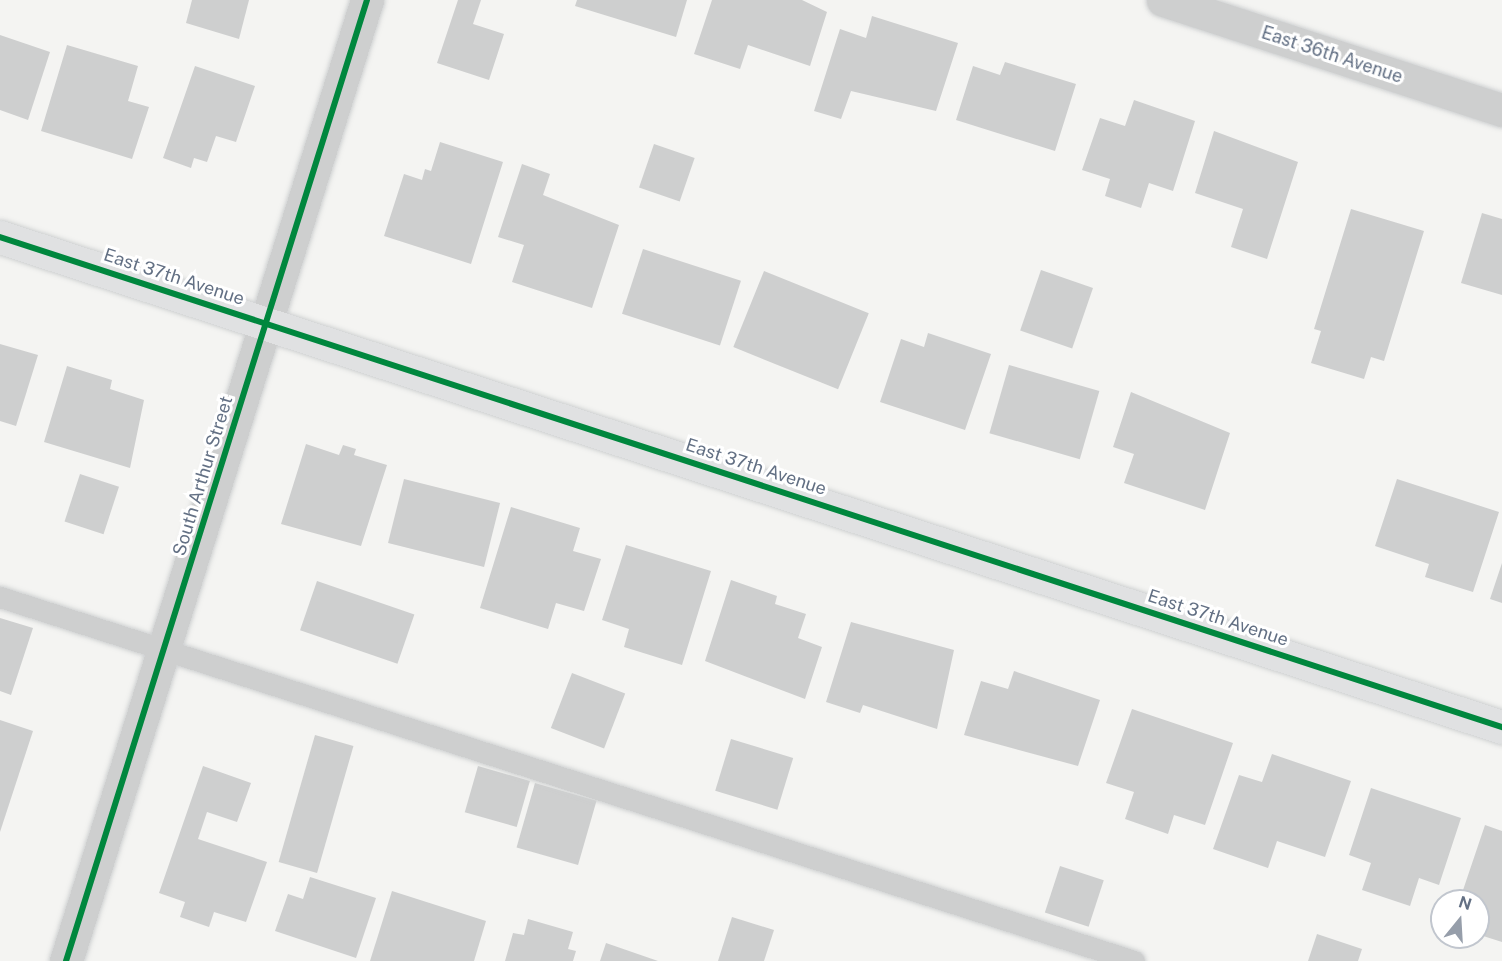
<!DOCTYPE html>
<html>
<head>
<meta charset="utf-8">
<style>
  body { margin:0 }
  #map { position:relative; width:1502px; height:961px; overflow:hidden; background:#f4f4f2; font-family:"Public Sans",sans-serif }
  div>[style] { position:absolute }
  .building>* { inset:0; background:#cecfcf; transform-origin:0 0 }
  .roads { filter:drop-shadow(0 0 2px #cfd1d2) drop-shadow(0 0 2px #cfd1d2) }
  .lane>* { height:21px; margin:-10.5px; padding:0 10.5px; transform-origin:10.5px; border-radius:10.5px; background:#cecfcf }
  .street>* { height:33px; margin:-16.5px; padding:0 16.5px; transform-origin:16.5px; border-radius:16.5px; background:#cecfcf }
  .secondary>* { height:33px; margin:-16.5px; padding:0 16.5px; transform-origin:16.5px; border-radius:16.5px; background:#e0e1e2 }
  .cycleway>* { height:6px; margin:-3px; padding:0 3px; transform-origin:3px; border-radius:3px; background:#00873e }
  span { translate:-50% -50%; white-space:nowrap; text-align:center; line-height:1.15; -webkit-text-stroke:6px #fff; paint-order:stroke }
  .street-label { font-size:18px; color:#637084 }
  .north { position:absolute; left:1430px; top:889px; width:60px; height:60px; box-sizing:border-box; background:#fff; border:2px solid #c1c6ce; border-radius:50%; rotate:18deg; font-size:16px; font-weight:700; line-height:24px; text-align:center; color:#637084 }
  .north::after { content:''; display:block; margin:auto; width:21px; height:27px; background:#969eaa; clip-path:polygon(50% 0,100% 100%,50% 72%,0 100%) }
</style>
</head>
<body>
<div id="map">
  <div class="building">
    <div style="clip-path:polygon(192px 0,249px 0,239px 39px,186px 23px)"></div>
    <div style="clip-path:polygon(458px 0,481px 0,473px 24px,504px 34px,489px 80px,437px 63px)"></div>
    <div style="clip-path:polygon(577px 0,687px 0,676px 37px,575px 6px)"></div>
    <div style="clip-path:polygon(712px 0,802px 0,827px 12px,810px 66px,748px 45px,740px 69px,694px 54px)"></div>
    <div style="clip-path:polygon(872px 16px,958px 43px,936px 111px,851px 91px,841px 119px,814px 111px,840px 29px,866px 38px)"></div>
    <div style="clip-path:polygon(0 35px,50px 52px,28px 120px,0 110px)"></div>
    <div style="clip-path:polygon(67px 45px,138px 66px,128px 101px,149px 107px,132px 159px,41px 131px)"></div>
    <div style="clip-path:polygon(1005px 62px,1076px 84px,1055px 151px,956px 120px,973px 66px,1000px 75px)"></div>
    <div style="clip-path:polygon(195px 66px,255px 86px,236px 142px,216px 136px,207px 162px,194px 158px,191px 168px,163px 158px)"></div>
    <div style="clip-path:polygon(1134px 100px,1195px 121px,1173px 191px,1149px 183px,1141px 208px,1105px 196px,1110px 179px,1082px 170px,1100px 118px,1125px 126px)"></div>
    <div style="clip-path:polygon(1214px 131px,1298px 162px,1267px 259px,1231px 247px,1243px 209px,1195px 193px)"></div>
    <div style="clip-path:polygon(440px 142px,503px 162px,471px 264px,384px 236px,404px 174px,422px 180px,425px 169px,431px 171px)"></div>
    <div style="left:654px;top:144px;width:43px;height:46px;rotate:19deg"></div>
    <div style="clip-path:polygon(522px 164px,550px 174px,543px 195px,619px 225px,592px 308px,512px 282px,524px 245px,498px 237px)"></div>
    <div style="clip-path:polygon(1351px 209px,1424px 231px,1384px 361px,1371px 357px,1364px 379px,1311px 363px,1321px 331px,1314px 329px)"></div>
    <div style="clip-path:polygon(1482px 213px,1502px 219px,1502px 295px,1461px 283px)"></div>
    <div style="left:643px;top:249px;width:103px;height:68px;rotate:18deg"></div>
    <div style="left:1041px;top:270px;width:55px;height:64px;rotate:19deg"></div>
    <div style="left:764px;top:271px;width:113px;height:82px;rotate:22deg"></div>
    <div style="clip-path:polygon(928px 333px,991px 354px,965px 430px,880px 402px,901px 339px,924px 347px)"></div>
    <div style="clip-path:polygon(0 344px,38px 355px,16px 426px,0 421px)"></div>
    <div style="left:1009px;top:365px;width:94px;height:71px;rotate:16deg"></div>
    <div style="clip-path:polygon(67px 366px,112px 380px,110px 389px,144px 400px,130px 468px,44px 442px)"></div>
    <div style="clip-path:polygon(1131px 392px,1230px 433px,1205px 510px,1124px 483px,1134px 454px,1113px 447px)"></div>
    <div style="clip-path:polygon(306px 444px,339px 455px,343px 445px,356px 449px,354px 455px,387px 465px,361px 546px,281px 524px)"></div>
    <div style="left:80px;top:474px;width:41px;height:50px;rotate:18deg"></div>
    <div style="left:404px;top:479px;width:99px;height:66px;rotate:14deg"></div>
    <div style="clip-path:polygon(1397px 479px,1499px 512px,1473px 592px,1425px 577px,1429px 564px,1375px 546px)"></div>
    <div style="clip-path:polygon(511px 507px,580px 528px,573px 551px,601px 559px,584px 611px,556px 603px,548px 629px,480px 608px)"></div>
    <div style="clip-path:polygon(626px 545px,711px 571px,682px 665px,624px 647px,629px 629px,602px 620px)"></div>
    <div style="clip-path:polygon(1502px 563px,1502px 603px,1490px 599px)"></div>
    <div style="clip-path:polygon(731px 580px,777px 596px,775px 604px,806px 614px,798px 638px,822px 647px,805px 699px,705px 661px)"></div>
    <div style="left:317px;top:581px;width:103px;height:52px;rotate:19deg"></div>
    <div style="clip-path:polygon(0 618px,33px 628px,11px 695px,0 691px)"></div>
    <div style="clip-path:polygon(851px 622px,954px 650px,937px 729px,863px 705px,860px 713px,826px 702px)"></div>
    <div style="clip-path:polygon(1014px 671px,1100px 700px,1078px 766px,964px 735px,981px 681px,1008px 689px)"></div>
    <div style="left:572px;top:673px;width:57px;height:59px;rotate:21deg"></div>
    <div style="clip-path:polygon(1132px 709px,1233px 743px,1205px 825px,1174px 815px,1168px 834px,1125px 819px,1134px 792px,1106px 783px)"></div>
    <div style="clip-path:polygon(0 720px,33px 731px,0 832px)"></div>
    <div style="left:315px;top:735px;width:40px;height:132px;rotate:16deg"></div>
    <div style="left:731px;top:739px;width:65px;height:54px;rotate:17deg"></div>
    <div style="clip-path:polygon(1272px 754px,1351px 781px,1325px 857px,1277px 841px,1268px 868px,1213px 849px,1239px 775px,1262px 782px)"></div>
    <div style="clip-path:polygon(203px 766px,251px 783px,237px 822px,207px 812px,198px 839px,267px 862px,246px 922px,214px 912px,209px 927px,180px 917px,185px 902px,159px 893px)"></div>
    <div style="left:478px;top:766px;width:54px;height:48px;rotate:16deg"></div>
    <div style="left:535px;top:783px;width:64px;height:67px;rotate:16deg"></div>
    <div style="clip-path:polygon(1371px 788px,1461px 818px,1439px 885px,1419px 878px,1410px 906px,1362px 890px,1371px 863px,1349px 855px)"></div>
    <div style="clip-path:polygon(1485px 825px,1502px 831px,1502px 942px,1480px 935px,1488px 909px,1460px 899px)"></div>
    <div style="left:1060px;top:866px;width:46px;height:49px;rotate:18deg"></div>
    <div style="clip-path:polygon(310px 877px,376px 898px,356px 958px,275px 931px,288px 894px,303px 899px)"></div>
    <div style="clip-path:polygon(392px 891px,486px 921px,474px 961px,370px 961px)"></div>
    <div style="clip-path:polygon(732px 917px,774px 930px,764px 961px,718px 961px)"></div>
    <div style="clip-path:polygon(528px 919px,573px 932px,568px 949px,576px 951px,573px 961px,505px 961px,513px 933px,524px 935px)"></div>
    <div style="clip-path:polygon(1317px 934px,1362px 949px,1358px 961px,1308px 961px)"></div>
    <div style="clip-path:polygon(606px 943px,658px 961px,600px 961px)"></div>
  </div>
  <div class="roads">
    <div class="lane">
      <div style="left:0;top:597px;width:1191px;rotate:17.8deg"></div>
    </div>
    <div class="street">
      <div style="left:1163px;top:0;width:356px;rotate:18deg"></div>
      <div style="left:66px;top:961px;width:1007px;rotate:-72.61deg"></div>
    </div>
    <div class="secondary">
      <div style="left:0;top:237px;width:1580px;rotate:18.07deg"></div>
    </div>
  </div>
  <div class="cycleway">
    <div style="left:0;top:237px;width:1580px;rotate:18.07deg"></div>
    <div style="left:66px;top:961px;width:1007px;rotate:-72.61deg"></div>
  </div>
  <div class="street-label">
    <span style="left:1332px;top:55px;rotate:18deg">East 36th Avenue</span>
    <span style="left:174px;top:277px;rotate:18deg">East 37th Avenue</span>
    <span style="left:756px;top:467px;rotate:18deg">East 37th Avenue</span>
    <span style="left:203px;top:476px;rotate:-73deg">South Arthur Street</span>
    <span style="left:1218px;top:618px;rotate:18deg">East 37th Avenue</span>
  </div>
  <div class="north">N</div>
</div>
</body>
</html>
